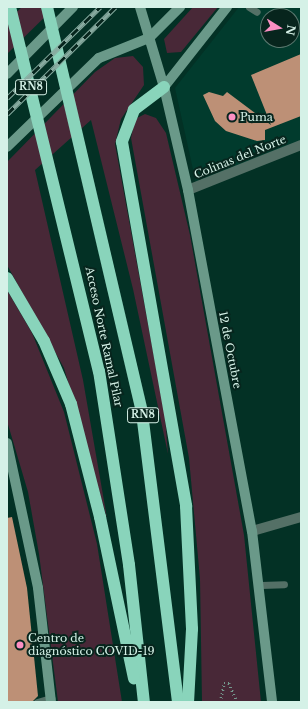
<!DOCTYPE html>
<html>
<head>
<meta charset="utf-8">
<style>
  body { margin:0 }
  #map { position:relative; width:308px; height:709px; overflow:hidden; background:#033125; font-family:"Libre Baskerville",serif }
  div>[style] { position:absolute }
  .built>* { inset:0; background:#013b2d }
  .green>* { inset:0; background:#482837 }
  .building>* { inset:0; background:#bd9076 }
  .path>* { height:2.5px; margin-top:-1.25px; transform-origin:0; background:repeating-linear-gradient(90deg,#74988d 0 1px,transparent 0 4px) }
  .lane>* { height:7px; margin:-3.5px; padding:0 3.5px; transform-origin:3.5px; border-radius:3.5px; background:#547066 }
  .street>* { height:10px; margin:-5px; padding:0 5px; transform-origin:5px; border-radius:5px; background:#547066 }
  .secondary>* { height:10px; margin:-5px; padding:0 5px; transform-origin:5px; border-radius:5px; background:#6a9989 }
  .highway>* { height:12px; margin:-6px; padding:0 6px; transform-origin:6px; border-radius:6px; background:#89d4bb }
  .rail>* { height:4.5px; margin-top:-2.25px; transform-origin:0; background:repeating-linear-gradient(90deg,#07251d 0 9px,#88aba0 0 18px); box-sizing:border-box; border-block:1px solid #88aba0 }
  .dots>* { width:11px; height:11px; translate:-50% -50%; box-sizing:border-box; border:2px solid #07251d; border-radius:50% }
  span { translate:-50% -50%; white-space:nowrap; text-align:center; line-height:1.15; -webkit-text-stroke:4px #07251d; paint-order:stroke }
  .shield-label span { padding:1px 3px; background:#07251d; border:1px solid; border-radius:3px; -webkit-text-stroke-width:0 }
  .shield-label { font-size:10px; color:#d5f1e7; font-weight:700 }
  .poi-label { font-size:11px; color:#d5f1e7 }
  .left { translate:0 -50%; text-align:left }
  .street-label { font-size:11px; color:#d5f1e7 }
  .frame { position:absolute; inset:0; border:8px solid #d5f1e7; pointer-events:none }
  .north { position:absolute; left:260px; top:8px; width:40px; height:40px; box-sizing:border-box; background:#07251d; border:1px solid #59776e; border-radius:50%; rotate:101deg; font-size:11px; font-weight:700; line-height:16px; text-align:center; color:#d5f1e7 }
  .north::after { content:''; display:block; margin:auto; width:14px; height:18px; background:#fc8fc2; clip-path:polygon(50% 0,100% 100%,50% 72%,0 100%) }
</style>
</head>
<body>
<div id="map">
  <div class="built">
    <div style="clip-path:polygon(evenodd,239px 7px,301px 7px,301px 141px,196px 183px,175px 88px,239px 7px,268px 16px,292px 16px,292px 40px,268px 40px,268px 16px)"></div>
  </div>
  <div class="green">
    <div style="clip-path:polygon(22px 7px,55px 7px,7px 54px,7px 21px)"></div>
    <div style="clip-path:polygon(193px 7px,218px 7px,181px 52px,167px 53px,164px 39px)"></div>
    <div style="clip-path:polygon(133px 56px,143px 67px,144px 85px,121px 119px,115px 144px,165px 417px,168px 454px,133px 289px,91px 120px,35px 170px,83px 380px,107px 518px,64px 368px,7px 265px,7px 162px,95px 72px,115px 58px)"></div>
    <div style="clip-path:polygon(145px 114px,156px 118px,166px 133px,190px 235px,244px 535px,261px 702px,202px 702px,200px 579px,189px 458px,131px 138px,135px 119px)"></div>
    <div style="clip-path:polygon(7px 290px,32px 333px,64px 412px,97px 544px,122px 702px,58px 702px,39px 554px,28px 492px,7px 421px)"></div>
  </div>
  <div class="building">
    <div style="clip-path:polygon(301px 54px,301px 116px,265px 130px,265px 140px,257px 141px,226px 131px,215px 121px,203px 95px,209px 92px,223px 96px,227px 92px,271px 125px,251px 75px)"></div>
    <div style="clip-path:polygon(12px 517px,27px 588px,38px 696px,32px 702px,7px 702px,7px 518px)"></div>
  </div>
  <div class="path">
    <div style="left:220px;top:702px;width:19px;rotate:-78deg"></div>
    <div style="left:224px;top:683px;width:5px"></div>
    <div style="left:229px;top:683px;width:21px;rotate:67deg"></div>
  </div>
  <div class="lane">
    <div style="left:249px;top:7px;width:9px;rotate:32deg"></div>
    <div style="left:261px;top:585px;width:23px;rotate:-2deg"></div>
    <div style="left:37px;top:702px;width:15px;rotate:-16deg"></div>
  </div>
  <div class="street">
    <div style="left:188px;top:190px;width:122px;rotate:-21.7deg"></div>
    <div style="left:252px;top:531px;width:51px;rotate:-15.9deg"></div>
  </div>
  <div class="secondary">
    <div style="left:140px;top:7px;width:84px;rotate:73.3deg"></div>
    <div style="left:164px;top:87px;width:106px;rotate:76.9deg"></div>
    <div style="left:188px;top:190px;width:347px;rotate:79.4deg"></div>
    <div style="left:252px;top:531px;width:172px;rotate:83.3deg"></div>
    <div style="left:7px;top:74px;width:94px;rotate:-45.4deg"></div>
    <div style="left:164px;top:87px;width:102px;rotate:-51.8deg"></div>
    <div style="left:7px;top:147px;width:128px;rotate:-44.1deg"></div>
    <div style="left:99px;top:58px;width:54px;rotate:-21.8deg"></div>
    <div style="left:149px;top:38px;width:44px;rotate:-45deg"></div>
    <div style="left:7px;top:443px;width:148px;rotate:77.9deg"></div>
    <div style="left:38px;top:588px;width:115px;rotate:83.5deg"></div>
  </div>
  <div class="highway">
    <div style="left:10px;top:7px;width:375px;rotate:76.3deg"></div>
    <div style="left:99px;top:371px;width:196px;rotate:81.2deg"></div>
    <div style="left:129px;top:565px;width:138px;rotate:83.8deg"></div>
    <div style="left:47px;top:7px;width:417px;rotate:76.8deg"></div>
    <div style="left:142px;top:413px;width:291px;rotate:82.9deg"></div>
    <div style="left:164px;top:87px;width:38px;rotate:143deg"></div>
    <div style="left:134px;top:110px;width:34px;rotate:111deg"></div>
    <div style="left:122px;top:142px;width:370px;rotate:80deg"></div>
    <div style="left:186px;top:506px;width:123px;rotate:87.2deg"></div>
    <div style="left:192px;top:629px;width:73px;rotate:93.1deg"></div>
    <div style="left:7px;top:278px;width:73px;rotate:59.6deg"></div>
    <div style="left:44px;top:341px;width:69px;rotate:66.8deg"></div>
    <div style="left:71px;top:404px;width:117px;rotate:75.6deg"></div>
    <div style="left:100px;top:517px;width:165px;rotate:78.1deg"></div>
  </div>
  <div class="rail">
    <div style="left:7px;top:98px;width:130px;rotate:-44.4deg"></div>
    <div style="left:7px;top:114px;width:152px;rotate:-44.7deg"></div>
  </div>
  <div class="dots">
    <div style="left:232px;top:117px;background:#fc8fc2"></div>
    <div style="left:20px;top:645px;background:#fc8fc2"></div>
  </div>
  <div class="shield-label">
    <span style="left:31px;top:87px">RN8</span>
    <span style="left:143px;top:415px">RN8</span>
  </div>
  <div class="poi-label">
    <span class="left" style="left:240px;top:117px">Puma</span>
    <span class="left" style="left:28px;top:645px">Centro de<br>diagnóstico COVID-19</span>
  </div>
  <div class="street-label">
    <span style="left:240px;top:157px;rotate:-22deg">Colinas del Norte</span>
    <span style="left:104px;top:337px;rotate:78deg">Acceso Norte Ramal Pilar</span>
    <span style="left:230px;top:350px;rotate:79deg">12 de Octubre</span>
  </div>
  <div class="frame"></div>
  <div class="north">N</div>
</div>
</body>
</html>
